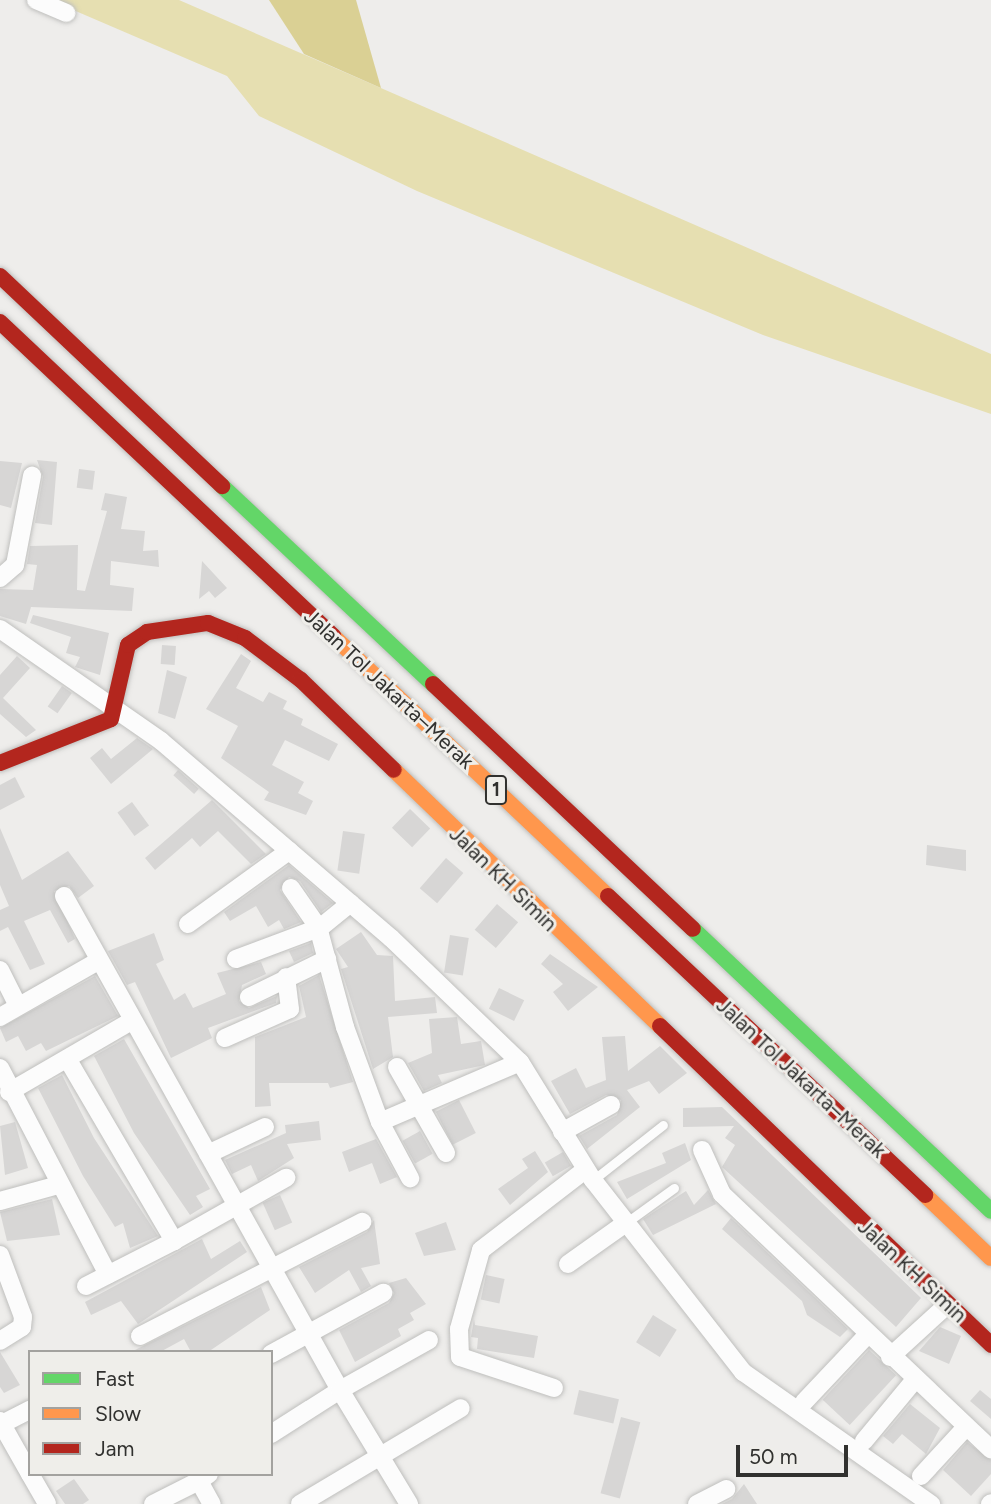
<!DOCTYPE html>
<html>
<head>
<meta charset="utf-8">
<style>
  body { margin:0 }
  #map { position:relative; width:991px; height:1504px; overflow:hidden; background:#eeedeb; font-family:Figtree,sans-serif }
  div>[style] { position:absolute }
  .green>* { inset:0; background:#e6dfb1 }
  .forest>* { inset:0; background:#dad094 }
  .building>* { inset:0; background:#d7d6d5; transform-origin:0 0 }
  .roads { filter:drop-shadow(0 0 2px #bfbfbd) drop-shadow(0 0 2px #bfbfbd) }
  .lane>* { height:9px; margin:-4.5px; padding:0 4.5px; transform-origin:4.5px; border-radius:4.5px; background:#fcfcfc }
  .street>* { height:18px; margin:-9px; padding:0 9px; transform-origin:9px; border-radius:9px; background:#fcfcfc }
  .fast>* { height:16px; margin:-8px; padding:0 8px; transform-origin:8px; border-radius:8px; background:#63d668 }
  .slow>* { height:16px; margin:-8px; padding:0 8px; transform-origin:8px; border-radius:8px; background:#ff974d }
  .jam>* { height:16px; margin:-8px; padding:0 8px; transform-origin:8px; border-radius:8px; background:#b3261e }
  span { translate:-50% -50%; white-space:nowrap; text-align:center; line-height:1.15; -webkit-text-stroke:6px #efeeea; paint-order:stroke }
  .shield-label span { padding:2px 5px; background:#efeeea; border:2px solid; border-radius:5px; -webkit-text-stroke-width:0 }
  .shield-label { font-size:19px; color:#31312f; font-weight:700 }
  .street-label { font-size:21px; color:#31312f }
  .legend { position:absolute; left:28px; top:1350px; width:245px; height:126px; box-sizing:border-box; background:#efeeea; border:2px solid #a3a29f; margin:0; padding:9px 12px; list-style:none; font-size:21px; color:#31312f }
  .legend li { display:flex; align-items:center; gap:14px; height:35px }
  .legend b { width:35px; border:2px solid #a3a29f }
  .scale { position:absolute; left:736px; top:1445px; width:112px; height:32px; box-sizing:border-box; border:4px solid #31312f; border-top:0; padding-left:9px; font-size:21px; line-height:24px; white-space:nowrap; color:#31312f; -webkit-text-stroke:5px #efeeea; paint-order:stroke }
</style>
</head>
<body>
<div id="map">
  <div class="green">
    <div style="clip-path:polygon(50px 0,179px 0,991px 354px,991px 414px,763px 335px,417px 191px,259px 116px,227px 76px)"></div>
  </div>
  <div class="forest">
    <div style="clip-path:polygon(269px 0,356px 0,381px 88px,304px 54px)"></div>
  </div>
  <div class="building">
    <div style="clip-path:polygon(37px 460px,57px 462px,52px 525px,35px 523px,43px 477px)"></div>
    <div style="clip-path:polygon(0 461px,22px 463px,11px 508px,0 505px)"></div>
    <div style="left:79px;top:469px;width:16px;height:19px;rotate:7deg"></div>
    <div style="clip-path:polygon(105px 493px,127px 497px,121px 529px,145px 531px,143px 551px,158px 550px,159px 567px,111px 561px,110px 585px,134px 588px,132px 611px,31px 607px,26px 624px,0 616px,0 589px,33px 590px,37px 565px,27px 564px,30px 546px,78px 545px,77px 590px,85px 591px,107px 511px,101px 510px)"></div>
    <div style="clip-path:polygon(202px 561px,227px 588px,215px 598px,209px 591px,199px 599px)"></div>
    <div style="clip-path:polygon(33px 615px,109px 633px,100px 675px,75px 667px,80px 657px,66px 653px,71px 637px,30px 623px)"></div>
    <div style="left:162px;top:645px;width:14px;height:19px;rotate:4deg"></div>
    <div style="clip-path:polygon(241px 654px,251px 661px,236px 688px,263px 702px,269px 692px,287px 701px,283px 709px,303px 719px,301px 725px,338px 744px,329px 761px,285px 740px,272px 765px,304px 782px,298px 793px,313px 801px,306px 815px,264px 800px,269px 792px,221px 758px,238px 726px,206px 709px)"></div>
    <div style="clip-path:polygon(17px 656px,30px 668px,3px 698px,36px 730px,26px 737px,0 714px,0 675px)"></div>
    <div style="clip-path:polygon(167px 670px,187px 677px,175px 719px,158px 713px)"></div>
    <div style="left:62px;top:686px;width:12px;height:25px;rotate:35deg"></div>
    <div style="clip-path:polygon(137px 738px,153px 749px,111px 784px,90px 758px,102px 748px,111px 759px)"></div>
    <div style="left:178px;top:770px;width:28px;height:7px;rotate:42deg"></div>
    <div style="clip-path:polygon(15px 777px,25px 797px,0 810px,0 785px)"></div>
    <div style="clip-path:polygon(212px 800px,266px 854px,251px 864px,218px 831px,200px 847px,192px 838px,155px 870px,145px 858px)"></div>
    <div style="left:132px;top:802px;width:29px;height:18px;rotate:54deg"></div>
    <div style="left:410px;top:809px;width:28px;height:26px;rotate:44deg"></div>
    <div style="clip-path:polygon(0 828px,22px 880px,68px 851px,94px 886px,78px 898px,69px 886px,54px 891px,75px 939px,68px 943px,50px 910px,24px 921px,45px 964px,30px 970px,8px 927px,0 931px,0 910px,9px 906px,0 885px)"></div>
    <div style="left:343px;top:831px;width:22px;height:40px;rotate:8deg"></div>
    <div style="clip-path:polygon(927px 845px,966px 850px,966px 871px,926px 865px)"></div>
    <div style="left:446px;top:858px;width:23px;height:40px;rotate:41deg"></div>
    <div style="clip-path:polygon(289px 865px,333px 903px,321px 912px,300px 881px,289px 877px,280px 890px,301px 922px,284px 929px,279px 920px,268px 927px,256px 906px,230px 921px,224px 912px)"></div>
    <div style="left:497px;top:904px;width:28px;height:34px;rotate:41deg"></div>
    <div style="clip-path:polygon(361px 932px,377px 955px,393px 956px,395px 1001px,435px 997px,437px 1013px,388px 1017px,393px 1057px,373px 1069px,341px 969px,348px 967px,336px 949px)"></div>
    <div style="clip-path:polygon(154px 933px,164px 960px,156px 964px,174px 1000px,185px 993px,193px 1008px,226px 994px,217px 973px,261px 962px,266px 974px,242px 985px,239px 1001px,249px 1008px,277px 996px,276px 1003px,208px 1028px,212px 1038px,171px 1058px,135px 982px,127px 985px,108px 951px)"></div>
    <div style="left:450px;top:935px;width:19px;height:38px;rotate:9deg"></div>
    <div style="clip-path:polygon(311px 943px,313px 953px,294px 962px,289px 951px)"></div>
    <div style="clip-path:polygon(550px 954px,598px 987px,568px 1011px,553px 992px,563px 984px,541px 964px)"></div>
    <div style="clip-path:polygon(319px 975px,353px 1082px,330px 1088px,328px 1083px,269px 1083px,271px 1106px,255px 1107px,255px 1037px,306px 1017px,299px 986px)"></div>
    <div style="clip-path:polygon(95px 976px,118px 1016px,46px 1051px,41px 1043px,26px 1051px,18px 1036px,6px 1042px,0 1028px)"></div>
    <div style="left:499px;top:988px;width:28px;height:23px;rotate:26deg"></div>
    <div style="clip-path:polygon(457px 1017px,461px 1044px,481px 1041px,485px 1065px,438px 1075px,442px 1083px,424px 1091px,408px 1063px,432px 1053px,429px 1019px)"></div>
    <div style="clip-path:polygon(625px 1036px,628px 1071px,660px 1046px,687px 1073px,659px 1094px,649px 1081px,627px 1090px,640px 1107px,587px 1149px,579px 1136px,617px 1115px,621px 1100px,606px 1095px,570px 1114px,551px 1081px,576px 1068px,586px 1088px,606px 1080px,602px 1037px)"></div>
    <div style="clip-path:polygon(124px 1039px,210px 1189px,196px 1196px,203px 1207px,190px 1215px,134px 1133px,94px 1056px)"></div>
    <div style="clip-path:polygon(62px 1075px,94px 1138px,158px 1236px,130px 1248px,123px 1223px,115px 1227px,83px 1176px,38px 1088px)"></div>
    <div style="left:459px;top:1100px;width:37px;height:26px;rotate:63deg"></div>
    <div style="clip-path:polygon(722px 1107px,921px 1298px,896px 1327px,722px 1167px,735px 1145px,725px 1138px,734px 1126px,683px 1127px,683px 1108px)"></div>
    <div style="clip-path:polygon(319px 1121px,321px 1140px,287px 1144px,294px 1158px,258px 1181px,251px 1165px,232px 1174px,225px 1160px,286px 1133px,285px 1125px)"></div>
    <div style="clip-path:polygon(15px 1122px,28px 1168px,5px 1175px,0 1126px)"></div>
    <div style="left:420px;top:1131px;width:26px;height:20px;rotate:61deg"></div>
    <div style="clip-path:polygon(376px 1139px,397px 1177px,380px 1184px,372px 1163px,349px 1172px,342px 1152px)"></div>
    <div style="clip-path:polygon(685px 1143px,691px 1160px,627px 1199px,617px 1182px,666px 1163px,662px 1153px)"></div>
    <div style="clip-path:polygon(535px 1151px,548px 1172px,510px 1205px,498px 1189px,528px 1168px,522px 1159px)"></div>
    <div style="left:563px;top:1152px;width:16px;height:21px;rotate:60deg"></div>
    <div style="clip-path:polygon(708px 1190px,716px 1204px,653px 1235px,643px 1219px,686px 1191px,694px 1205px)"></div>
    <div style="left:280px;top:1195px;width:30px;height:19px;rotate:66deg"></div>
    <div style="clip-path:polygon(52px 1199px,60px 1235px,7px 1241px,0 1212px)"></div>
    <div style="clip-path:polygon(731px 1218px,848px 1329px,840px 1337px,807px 1315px,802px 1301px,722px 1229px)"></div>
    <div style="clip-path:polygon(374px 1220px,380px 1264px,361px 1268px,371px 1286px,361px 1292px,349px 1270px,315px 1293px,299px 1267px,367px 1232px)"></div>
    <div style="clip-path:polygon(446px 1222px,456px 1250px,424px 1256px,415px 1233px)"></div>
    <div style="clip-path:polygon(202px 1239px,211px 1259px,240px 1241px,247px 1252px,138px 1324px,121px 1301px,91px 1315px,85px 1302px)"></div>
    <div style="left:486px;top:1275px;width:19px;height:25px;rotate:12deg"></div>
    <div style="clip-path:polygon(406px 1278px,426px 1304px,410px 1313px,414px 1320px,398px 1329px,401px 1336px,355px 1362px,339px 1330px,389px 1303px,394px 1293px,389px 1283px)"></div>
    <div style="clip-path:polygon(261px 1287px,270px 1310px,208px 1352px,191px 1352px,184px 1339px,160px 1352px,131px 1352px)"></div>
    <div style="left:653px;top:1315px;width:28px;height:32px;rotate:32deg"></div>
    <div style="clip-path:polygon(474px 1319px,475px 1325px,538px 1336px,534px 1358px,477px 1349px,478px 1338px,471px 1337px)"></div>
    <div style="clip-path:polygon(940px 1327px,961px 1336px,949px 1364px,919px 1351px)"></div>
    <div style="left:869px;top:1350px;width:37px;height:68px;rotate:43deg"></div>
    <div style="clip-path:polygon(0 1352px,20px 1385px,4px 1393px,0 1387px)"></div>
    <div style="left:579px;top:1390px;width:41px;height:25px;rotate:13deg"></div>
    <div style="clip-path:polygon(980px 1390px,991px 1399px,991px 1419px,970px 1401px)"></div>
    <div style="clip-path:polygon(910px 1404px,940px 1428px,926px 1454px,902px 1434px,893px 1444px,883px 1436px)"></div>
    <div style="left:621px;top:1417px;width:20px;height:79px;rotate:15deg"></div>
    <div style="clip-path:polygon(967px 1442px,991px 1460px,991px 1474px,971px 1496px,943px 1470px)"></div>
    <div style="clip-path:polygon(74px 1479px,89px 1500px,83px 1504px,65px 1504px,56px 1491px)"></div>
    <div style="clip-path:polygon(744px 1484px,757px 1504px,722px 1504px,732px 1499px)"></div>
  </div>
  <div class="roads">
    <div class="lane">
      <div style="left:593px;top:1180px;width:89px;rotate:-38.2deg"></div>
      <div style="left:627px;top:1222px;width:58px;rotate:-35.9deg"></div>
    </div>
    <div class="street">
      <div style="left:36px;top:0;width:33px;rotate:23deg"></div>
      <div style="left:0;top:578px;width:20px;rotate:-41deg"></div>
      <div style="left:15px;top:565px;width:91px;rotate:-79.2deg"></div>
      <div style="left:0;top:629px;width:196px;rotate:34.8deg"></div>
      <div style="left:161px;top:741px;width:303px;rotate:40.6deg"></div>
      <div style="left:391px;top:938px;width:179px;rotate:43.9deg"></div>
      <div style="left:520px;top:1062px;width:139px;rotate:58.3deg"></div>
      <div style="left:593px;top:1180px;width:244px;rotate:52deg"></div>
      <div style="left:743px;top:1372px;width:230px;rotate:35.1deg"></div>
      <div style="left:291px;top:888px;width:47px;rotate:55.3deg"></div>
      <div style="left:318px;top:927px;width:104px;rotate:74.9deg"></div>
      <div style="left:345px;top:1027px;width:101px;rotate:69.8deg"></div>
      <div style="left:380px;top:1122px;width:64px;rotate:61.8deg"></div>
      <div style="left:64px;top:896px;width:566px;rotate:60.81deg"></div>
      <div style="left:340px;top:1390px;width:82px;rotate:147.5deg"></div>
      <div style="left:188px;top:924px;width:125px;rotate:-35.9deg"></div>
      <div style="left:236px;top:959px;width:91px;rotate:-20.6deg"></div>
      <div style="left:321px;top:927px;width:38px;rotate:-39deg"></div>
      <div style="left:0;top:970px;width:40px;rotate:63.4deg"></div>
      <div style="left:249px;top:997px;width:87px;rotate:-26deg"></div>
      <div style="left:0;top:1017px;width:113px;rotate:-29.7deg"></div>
      <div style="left:225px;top:1038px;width:71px;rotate:-24deg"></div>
      <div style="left:290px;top:1009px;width:32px;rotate:-97deg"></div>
      <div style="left:68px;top:1060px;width:210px;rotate:59.6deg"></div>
      <div style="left:174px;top:1241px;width:129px;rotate:-29.4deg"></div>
      <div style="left:397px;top:1067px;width:99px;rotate:60.3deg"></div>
      <div style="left:0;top:1068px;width:233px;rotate:62.4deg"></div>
      <div style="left:9px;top:1092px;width:143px;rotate:-30.1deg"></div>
      <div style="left:380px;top:1122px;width:152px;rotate:-23.2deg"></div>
      <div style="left:562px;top:1132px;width:56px;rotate:-28.9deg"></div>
      <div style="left:702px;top:1150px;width:48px;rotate:65.6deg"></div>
      <div style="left:722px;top:1194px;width:371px;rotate:43.5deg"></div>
      <div style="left:208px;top:1154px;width:63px;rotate:-25.3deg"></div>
      <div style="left:0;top:1201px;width:60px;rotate:-15.4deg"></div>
      <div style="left:0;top:1255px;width:66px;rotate:69.6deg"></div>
      <div style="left:23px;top:1317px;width:10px;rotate:96deg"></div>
      <div style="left:22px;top:1327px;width:26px;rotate:148deg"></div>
      <div style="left:568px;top:1264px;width:72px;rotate:-35.4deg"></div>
      <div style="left:86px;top:1286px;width:99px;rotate:-27.1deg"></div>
      <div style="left:140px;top:1336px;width:250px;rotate:-27.2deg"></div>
      <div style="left:271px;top:1354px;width:128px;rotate:-28.6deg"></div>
      <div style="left:890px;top:1357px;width:77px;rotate:-42.4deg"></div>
      <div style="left:554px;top:1388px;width:99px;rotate:-161.7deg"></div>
      <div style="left:460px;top:1357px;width:28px;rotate:-92deg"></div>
      <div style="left:459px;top:1329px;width:82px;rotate:-74.4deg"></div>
      <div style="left:481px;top:1250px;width:131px;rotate:-37.6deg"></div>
      <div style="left:804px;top:1402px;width:93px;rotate:-46.7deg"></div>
      <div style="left:0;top:1421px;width:61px;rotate:60.5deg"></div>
      <div style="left:0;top:1425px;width:34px;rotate:-27deg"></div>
      <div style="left:864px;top:1441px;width:77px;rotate:-50.3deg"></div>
      <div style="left:30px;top:1474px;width:34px;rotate:60deg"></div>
      <div style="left:209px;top:1474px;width:12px;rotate:145deg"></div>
      <div style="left:199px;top:1481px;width:26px;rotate:61deg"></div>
      <div style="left:921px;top:1476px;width:67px;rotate:-47.4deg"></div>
      <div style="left:153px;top:1504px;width:51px;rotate:-26.6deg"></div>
      <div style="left:300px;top:1504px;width:187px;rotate:-30.8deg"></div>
      <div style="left:409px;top:1504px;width:133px;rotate:-121.2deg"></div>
      <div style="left:340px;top:1390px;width:102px;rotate:-29.3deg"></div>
      <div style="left:697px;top:1504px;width:33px;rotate:-27deg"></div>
      <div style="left:990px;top:1504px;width:1px;rotate:-45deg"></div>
    </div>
    <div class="fast">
      <div style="left:222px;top:486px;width:289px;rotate:43.2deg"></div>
      <div style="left:693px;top:929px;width:410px;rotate:43.4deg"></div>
    </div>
    <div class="slow">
      <div style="left:333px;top:636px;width:378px;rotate:43.4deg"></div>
      <div style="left:394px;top:770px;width:369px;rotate:43.9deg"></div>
      <div style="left:925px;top:1195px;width:91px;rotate:43.7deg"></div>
    </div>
    <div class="jam">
      <div style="left:0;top:276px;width:306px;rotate:43.4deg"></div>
      <div style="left:0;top:322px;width:458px;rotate:43.3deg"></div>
      <div style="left:433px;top:684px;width:357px;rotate:43.3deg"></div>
      <div style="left:0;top:763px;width:119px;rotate:-21.6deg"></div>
      <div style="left:111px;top:719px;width:76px;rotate:-77.1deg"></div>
      <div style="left:128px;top:645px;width:23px;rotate:-34deg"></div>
      <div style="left:147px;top:632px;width:62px;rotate:-8.4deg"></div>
      <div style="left:208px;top:623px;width:40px;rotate:22deg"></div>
      <div style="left:245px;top:638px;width:70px;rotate:36.9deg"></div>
      <div style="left:301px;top:680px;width:129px;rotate:44.1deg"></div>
      <div style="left:608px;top:896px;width:436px;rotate:43.3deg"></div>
      <div style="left:660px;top:1026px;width:460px;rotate:43.9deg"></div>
    </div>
  </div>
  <div class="shield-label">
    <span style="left:496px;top:790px">1</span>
  </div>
  <div class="street-label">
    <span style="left:389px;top:689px;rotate:43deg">Jalan Tol Jakarta–Merak</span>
    <span style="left:503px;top:879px;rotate:44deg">Jalan KH Simin</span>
    <span style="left:801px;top:1078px;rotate:43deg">Jalan Tol Jakarta–Merak</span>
    <span style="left:912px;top:1271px;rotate:43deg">Jalan KH Simin</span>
  </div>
  <ul class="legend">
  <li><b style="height:9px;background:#63d668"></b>Fast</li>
  <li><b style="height:9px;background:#ff974d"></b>Slow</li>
  <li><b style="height:9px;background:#b3261e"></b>Jam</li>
  </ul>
  <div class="scale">50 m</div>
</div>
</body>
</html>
